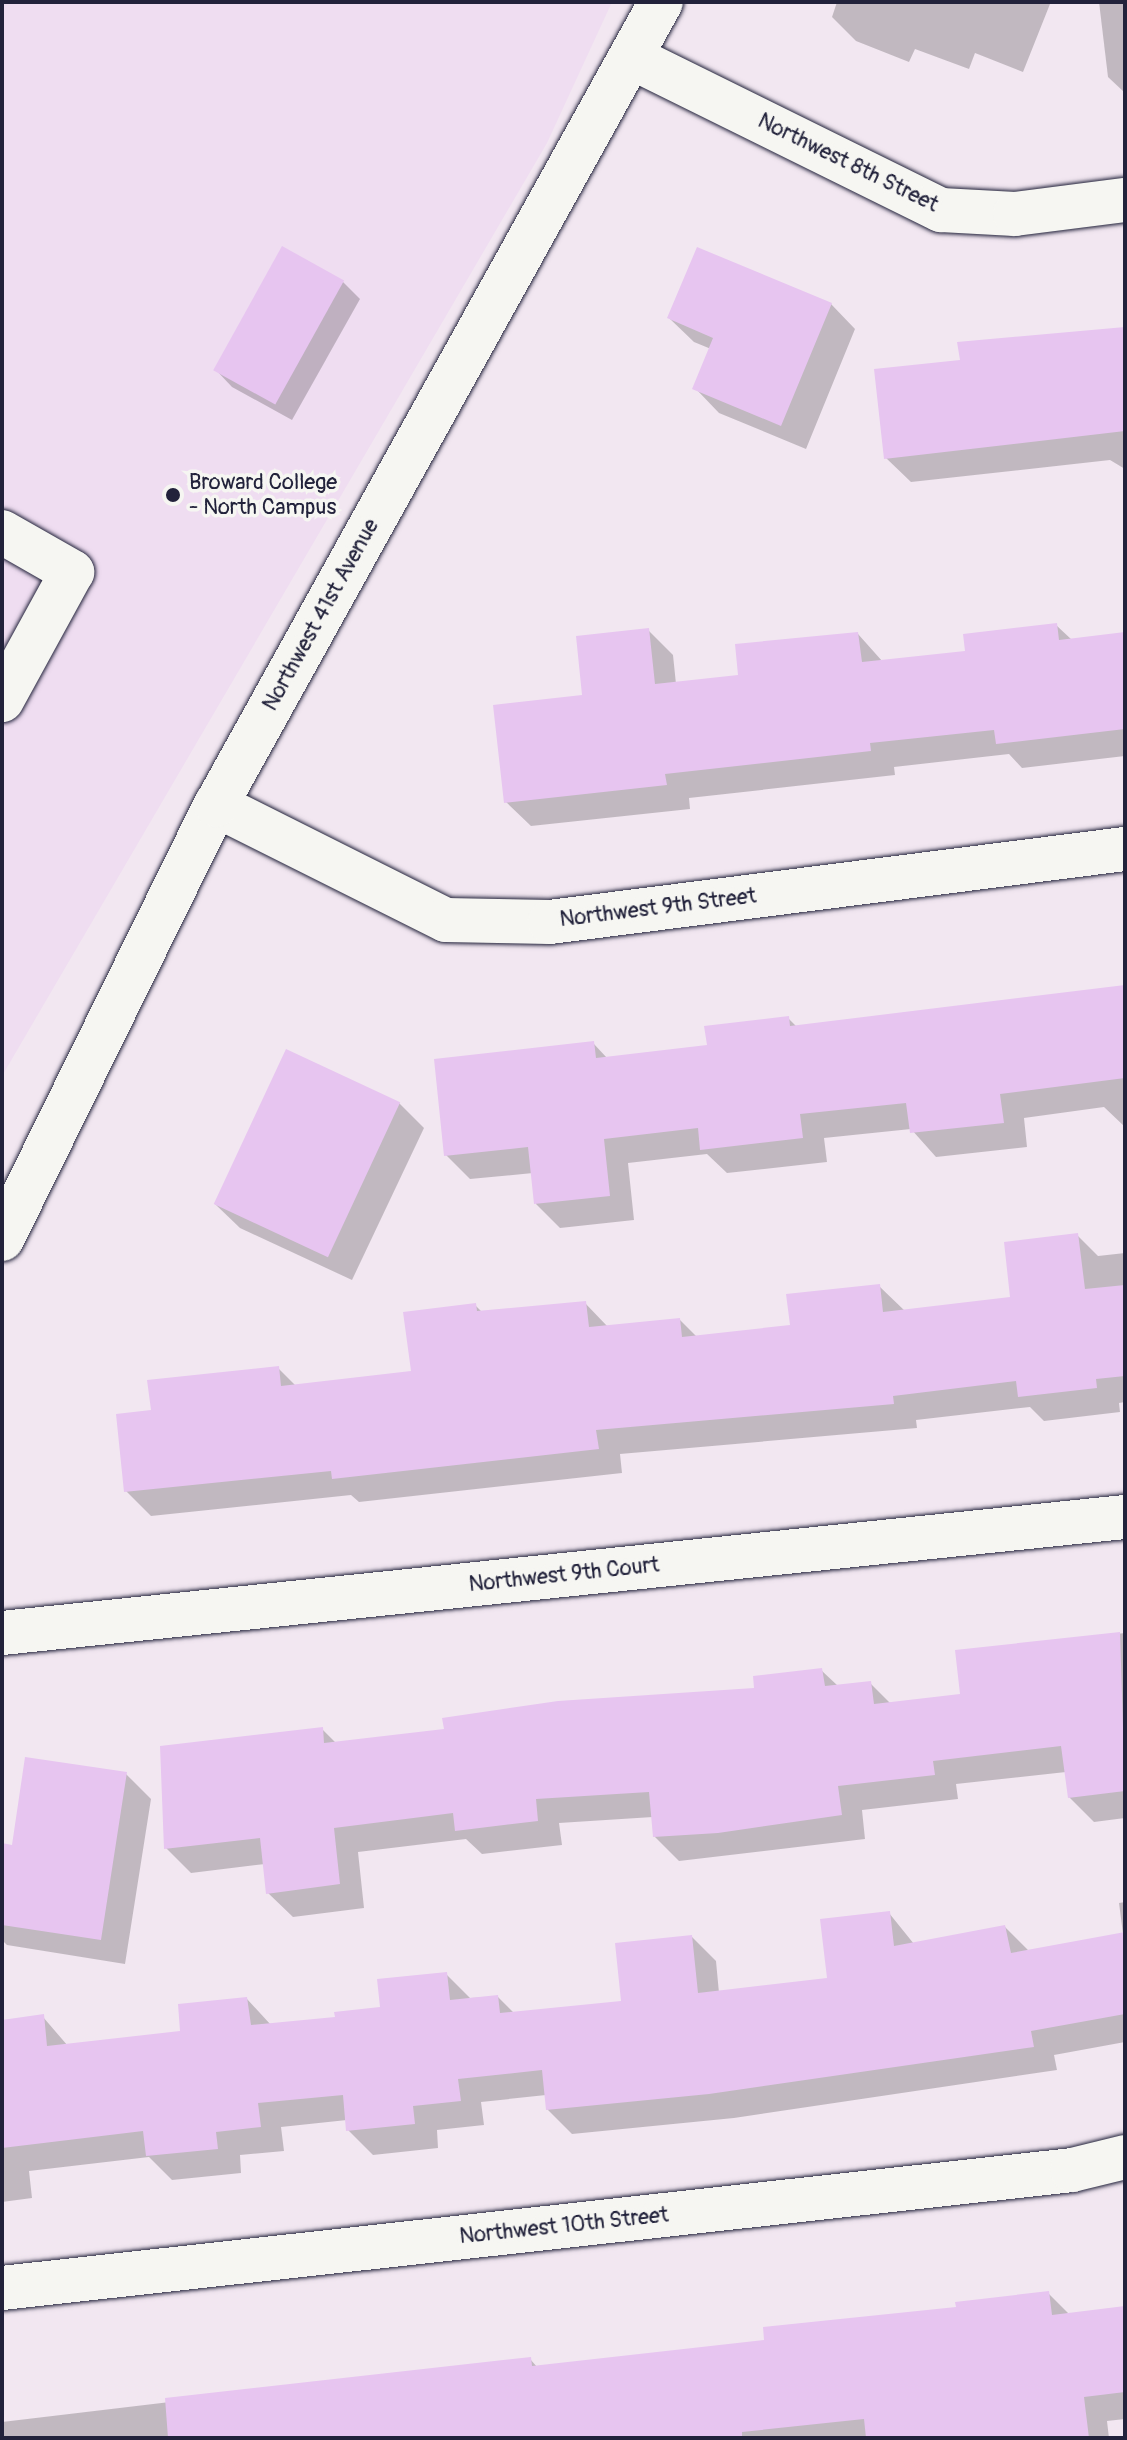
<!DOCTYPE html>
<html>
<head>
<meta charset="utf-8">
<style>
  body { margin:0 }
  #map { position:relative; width:1127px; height:2440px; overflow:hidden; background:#f2e7f1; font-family:Pangolin,sans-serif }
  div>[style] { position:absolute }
  .built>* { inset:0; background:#efddf1 }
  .shadow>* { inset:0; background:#0003 }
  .building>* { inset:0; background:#e7c5f0; transform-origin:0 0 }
  .roads { filter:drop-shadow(0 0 2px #22223b) drop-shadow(0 0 2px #22223b) }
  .minor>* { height:44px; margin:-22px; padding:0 22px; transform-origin:22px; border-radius:22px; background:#f6f6f2 }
  .dots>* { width:22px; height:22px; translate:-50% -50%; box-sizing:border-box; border:4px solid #f6f6f2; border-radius:50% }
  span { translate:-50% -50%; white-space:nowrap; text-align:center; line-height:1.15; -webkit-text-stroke:7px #f6f6f2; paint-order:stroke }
  .street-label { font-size:22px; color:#22223b }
  .poi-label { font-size:22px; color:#22223b }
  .left { translate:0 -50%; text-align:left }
  .frame { position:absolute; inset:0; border:4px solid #22223b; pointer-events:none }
</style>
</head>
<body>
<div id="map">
  <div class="built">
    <div style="clip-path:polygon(2px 2px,612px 2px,547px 143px,2px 1076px)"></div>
  </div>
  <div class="shadow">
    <div style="clip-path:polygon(837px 2px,1048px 2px,1050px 4px,1023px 72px,975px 53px,969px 69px,915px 49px,909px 62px,856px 41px,832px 17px)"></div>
    <div style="clip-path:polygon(1099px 2px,1125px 2px,1125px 93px,1108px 77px)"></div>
    <div style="clip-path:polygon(283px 248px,343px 282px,360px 299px,292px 420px,232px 387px,215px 369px)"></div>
    <div style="clip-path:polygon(831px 304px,855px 329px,806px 449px,719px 413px,695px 388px,711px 349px,694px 342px,669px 318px)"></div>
    <div style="clip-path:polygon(1125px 329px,1125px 469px,1110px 460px,911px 482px,886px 458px,962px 362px)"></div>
    <div style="clip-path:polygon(1056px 625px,1072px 640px,1125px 634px,1125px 756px,1022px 768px,1009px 754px,894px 767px,895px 775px,689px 798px,690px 809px,531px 826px,506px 802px,585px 697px,648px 630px,673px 655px,676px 684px,740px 677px,858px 634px,883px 662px,968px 653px)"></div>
    <div style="clip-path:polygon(1125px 988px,1125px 1127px,1104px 1107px,1024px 1118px,1027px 1147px,936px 1157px,911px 1129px,824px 1138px,827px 1162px,727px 1173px,707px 1154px,628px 1163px,634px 1220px,560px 1228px,536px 1204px,533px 1173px,470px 1179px,446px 1155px,593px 1043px,608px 1059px,709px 1047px,788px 1018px,797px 1027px)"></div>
    <div style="clip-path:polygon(399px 1103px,424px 1128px,352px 1280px,240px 1228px,215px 1204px)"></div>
    <div style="clip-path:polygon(1077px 1235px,1098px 1256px,1125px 1253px,1125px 1402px,1119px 1403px,1120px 1412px,1044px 1421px,1030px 1407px,916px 1420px,917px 1428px,620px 1454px,622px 1473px,359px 1502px,351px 1495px,151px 1516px,126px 1491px,153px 1411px,278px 1368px,296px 1386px,413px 1372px,475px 1305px,482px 1312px,585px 1303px,608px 1327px,680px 1320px,697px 1337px,792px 1326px,879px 1286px,905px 1311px,1013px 1299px)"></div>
    <div style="clip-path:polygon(1125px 1633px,1125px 1818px,1094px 1822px,1069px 1797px,1066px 1772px,956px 1784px,958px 1799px,862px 1810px,865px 1839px,679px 1861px,654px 1836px,653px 1817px,559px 1823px,562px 1845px,482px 1854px,466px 1839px,358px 1852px,364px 1908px,293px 1917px,268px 1893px,265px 1864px,191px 1873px,166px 1848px,322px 1729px,337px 1744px,757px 1690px,821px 1670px,838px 1686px,870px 1683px,891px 1704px,962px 1696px,957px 1652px)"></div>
    <div style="clip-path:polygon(126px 1774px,151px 1799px,125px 1964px,7px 1945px,2px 1940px,2px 1845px,13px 1847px)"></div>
    <div style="clip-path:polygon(1125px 1902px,1125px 2042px,1054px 2055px,1057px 2070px,734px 2118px,572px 2134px,547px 2109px,546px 2095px,481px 2102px,484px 2125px,437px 2130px,438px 2148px,373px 2155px,348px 2130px,347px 2120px,281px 2127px,284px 2151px,240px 2155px,241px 2173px,172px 2180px,149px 2157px,29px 2171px,32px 2198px,2px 2202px,2px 2022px,43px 2017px,68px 2046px,182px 2033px,247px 1999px,271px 2025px,337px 2019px,382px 2009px,446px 1974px,470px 1998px,498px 1997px,515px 2014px,623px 2003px,692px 1937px,716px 1961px,719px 1993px,829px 1980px,889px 1913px,914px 1944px,1005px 1927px,1029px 1951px,1123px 1934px,1119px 1903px)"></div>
    <div style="clip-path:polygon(1048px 2293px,1070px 2315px,1125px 2308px,1125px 2419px,1107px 2421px,1109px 2438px,2px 2438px,2px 2422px,530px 2359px,538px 2368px,766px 2341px)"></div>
  </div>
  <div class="building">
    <div style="left:282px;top:246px;width:71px;height:142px;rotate:29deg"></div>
    <div style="clip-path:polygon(697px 247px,832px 303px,781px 426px,692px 389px,713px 338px,667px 318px)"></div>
    <div style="clip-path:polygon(1125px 327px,1125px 431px,884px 459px,874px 369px,960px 360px,957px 342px)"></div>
    <div style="clip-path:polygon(1057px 623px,1059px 640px,1125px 632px,1125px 729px,996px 744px,994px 730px,870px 743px,871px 751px,665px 774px,667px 785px,504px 803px,493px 705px,582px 695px,576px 636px,649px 628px,655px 684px,738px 675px,735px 644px,858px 632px,862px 662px,965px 651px,963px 634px)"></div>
    <div style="clip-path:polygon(1125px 985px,1125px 1078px,1000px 1094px,1004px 1123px,910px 1133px,906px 1103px,800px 1114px,803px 1138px,700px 1150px,698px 1128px,604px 1139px,610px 1196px,534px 1204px,528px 1147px,444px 1156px,434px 1059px,594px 1041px,596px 1058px,707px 1045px,704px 1026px,789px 1016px,790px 1026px)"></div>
    <div style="left:286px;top:1049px;width:126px;height:171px;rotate:25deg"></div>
    <div style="clip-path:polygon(1078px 1233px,1085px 1289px,1125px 1285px,1125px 1376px,1096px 1379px,1097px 1388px,1018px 1397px,1016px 1381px,893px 1396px,894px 1404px,596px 1430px,599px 1449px,332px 1479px,331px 1471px,124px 1492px,116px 1414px,151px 1410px,147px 1380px,279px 1366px,281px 1386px,411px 1371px,403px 1312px,476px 1303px,477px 1311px,586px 1301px,589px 1327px,680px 1318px,682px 1337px,790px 1325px,786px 1294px,880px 1284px,883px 1312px,1010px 1297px,1004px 1242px)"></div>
    <div style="clip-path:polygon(1120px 1632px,1125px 1791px,1068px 1798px,1061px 1746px,933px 1761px,935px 1775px,838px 1786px,842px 1815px,718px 1833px,653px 1837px,649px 1792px,536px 1799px,538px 1821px,455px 1831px,453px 1813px,334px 1828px,340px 1884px,266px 1894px,260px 1838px,164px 1849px,160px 1746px,323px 1727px,324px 1743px,444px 1729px,442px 1718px,558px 1701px,754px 1688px,753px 1676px,822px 1668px,825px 1686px,871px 1681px,874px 1704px,960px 1694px,955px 1650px)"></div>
    <div style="clip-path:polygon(25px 1757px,127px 1772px,101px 1940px,2px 1925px,2px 1843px,12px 1845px)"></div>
    <div style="clip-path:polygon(890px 1911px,894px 1946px,1005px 1925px,1011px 1953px,1125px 1932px,1125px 2014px,1031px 2031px,1034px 2047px,709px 2094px,546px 2110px,542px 2070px,458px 2079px,461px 2101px,413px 2106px,415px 2124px,346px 2131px,343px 2095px,258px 2103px,261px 2127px,216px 2132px,218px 2149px,146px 2156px,143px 2131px,2px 2148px,2px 2020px,44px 2014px,47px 2046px,180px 2031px,178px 2004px,247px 1997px,251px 2025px,335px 2017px,334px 2012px,380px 2007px,377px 1979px,447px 1972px,450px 2000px,498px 1995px,500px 2013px,621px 2001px,615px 1943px,692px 1935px,698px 1993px,827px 1978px,820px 1919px)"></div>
    <div style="clip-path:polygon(1049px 2291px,1052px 2315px,1125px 2306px,1125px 2392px,1084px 2397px,1089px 2438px,866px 2438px,864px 2419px,742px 2432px,742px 2438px,168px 2438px,165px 2398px,531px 2357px,532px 2366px,764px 2340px,763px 2327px,956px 2307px,955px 2302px)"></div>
  </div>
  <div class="roads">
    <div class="minor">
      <div style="left:631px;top:57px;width:346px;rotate:26.3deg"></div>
      <div style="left:941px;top:210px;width:74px;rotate:3.1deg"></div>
      <div style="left:1015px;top:214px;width:111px;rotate:-7.3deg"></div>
      <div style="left:2px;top:532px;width:81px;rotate:29.7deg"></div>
      <div style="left:72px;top:572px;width:146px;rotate:118.7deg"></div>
      <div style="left:216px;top:805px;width:257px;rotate:26.6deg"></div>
      <div style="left:446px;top:920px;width:104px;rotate:1.1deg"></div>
      <div style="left:550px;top:922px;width:580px;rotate:-7.24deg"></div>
      <div style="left:2px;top:1239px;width:484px;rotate:-63.8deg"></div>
      <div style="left:216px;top:805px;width:918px;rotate:-61.01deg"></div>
      <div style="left:2px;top:1633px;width:1129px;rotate:-5.9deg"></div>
      <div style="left:2px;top:2288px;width:1076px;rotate:-6.29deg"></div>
      <div style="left:1072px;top:2170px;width:55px;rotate:-13.8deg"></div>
    </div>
  </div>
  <div class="dots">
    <div style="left:173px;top:495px;background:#22223b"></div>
  </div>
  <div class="street-label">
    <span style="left:848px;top:163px;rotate:26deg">Northwest 8th Street</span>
    <span style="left:321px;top:615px;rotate:-61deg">Northwest 41st Avenue</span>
    <span style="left:658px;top:908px;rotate:-7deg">Northwest 9th Street</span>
    <span style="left:564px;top:1575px;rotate:-6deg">Northwest 9th Court</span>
    <span style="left:564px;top:2226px;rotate:-6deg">Northwest 10th Street</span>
  </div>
  <div class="poi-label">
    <span class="left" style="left:189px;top:495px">Broward College<br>- North Campus</span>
  </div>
  <div class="frame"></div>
</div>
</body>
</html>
